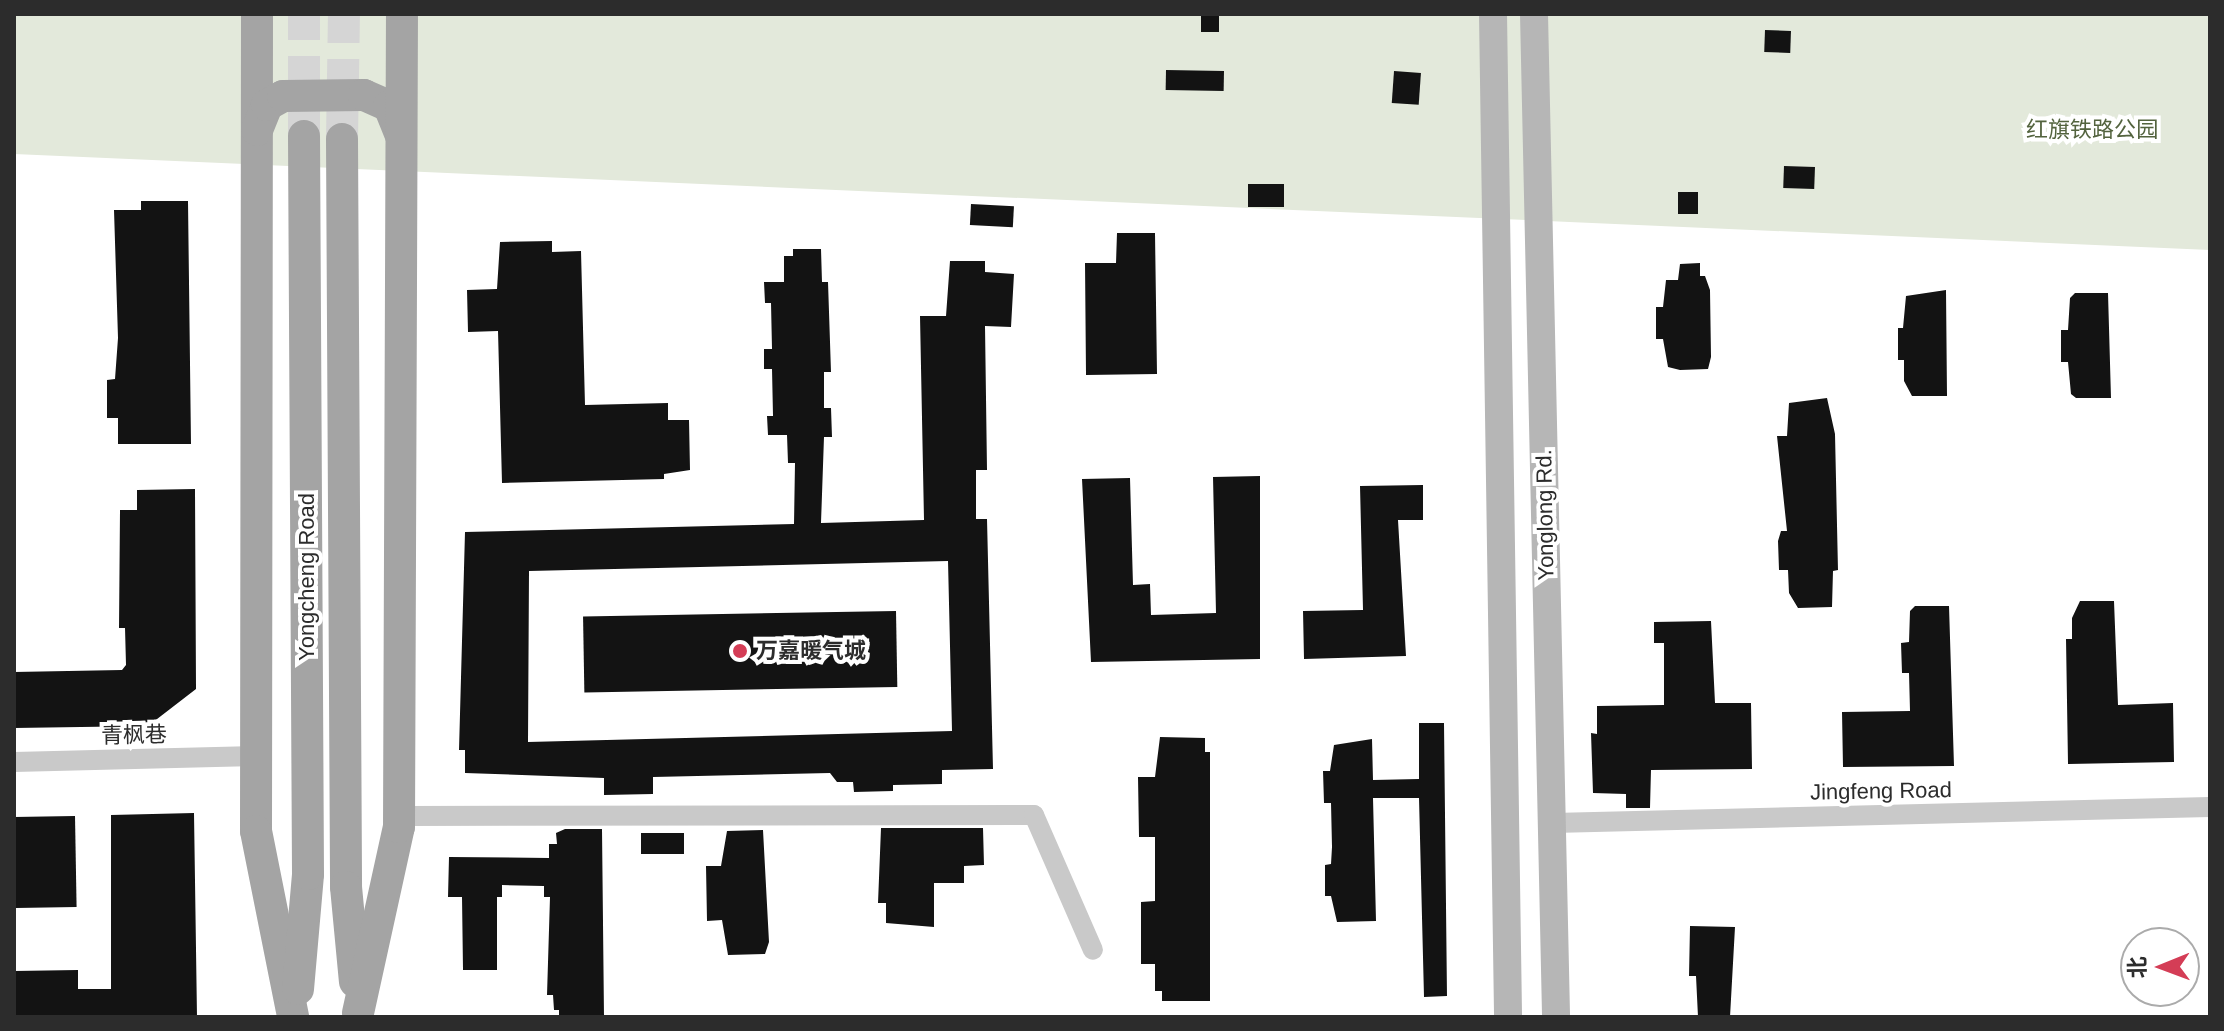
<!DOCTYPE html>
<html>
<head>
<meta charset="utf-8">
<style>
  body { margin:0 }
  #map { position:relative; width:2224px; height:1031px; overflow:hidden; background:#fff; font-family:Helvetica,"Noto Sans SC",sans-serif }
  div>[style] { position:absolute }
  .green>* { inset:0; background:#e3e9db }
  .building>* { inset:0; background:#131313; transform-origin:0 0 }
  .primary-tunnel>* { height:32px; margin-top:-16px; transform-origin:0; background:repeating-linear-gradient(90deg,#d5d5d5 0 32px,transparent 0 48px) }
  .street>* { height:20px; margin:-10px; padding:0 10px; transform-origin:10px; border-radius:10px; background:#c9c9c9 }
  .secondary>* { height:28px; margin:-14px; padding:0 14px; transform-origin:14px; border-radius:14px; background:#b6b6b6 }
  .primary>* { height:32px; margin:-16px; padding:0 16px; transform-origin:16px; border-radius:16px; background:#a4a4a4 }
  .dots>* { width:22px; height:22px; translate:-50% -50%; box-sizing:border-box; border:4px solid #fff; border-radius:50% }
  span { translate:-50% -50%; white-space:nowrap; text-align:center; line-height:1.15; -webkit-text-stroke:8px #fff; paint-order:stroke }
  .park-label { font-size:22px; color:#53633e }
  .street-label { font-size:22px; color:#2c2c2c }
  .poi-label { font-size:22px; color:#2c2c2c; font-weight:700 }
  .left { translate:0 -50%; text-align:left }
  .frame { position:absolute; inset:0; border:16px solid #2c2c2c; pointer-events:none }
  .north { position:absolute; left:2120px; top:927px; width:80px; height:80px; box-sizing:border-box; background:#fff; border:2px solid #ababab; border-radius:50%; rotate:269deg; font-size:22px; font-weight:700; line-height:32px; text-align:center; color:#2c2c2c }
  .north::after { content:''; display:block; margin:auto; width:28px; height:36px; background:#d43d56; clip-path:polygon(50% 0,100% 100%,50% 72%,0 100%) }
</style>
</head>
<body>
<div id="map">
  <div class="green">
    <div style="clip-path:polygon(14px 14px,2210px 14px,2210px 250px,14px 154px)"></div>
  </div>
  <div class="building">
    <div style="left:1201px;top:14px;width:18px;height:18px"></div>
    <div style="left:1765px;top:30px;width:26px;height:22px;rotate:2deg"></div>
    <div style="left:1166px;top:70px;width:58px;height:20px;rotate:1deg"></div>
    <div style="left:1394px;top:71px;width:27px;height:32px;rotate:4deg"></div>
    <div style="left:1784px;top:166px;width:31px;height:22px;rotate:2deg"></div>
    <div style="left:1248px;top:184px;width:36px;height:23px"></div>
    <div style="left:1678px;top:192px;width:20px;height:22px"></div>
    <div style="clip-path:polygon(141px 201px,188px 201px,191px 444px,118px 444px,118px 418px,107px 418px,107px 380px,115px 379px,118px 338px,114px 210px,141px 210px)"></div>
    <div style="left:971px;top:204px;width:43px;height:21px;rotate:3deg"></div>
    <div style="clip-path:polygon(1117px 233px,1155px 233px,1157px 374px,1086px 375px,1085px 263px,1116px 263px)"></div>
    <div style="clip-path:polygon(552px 241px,552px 252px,581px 251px,585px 405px,668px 403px,668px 420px,689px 420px,690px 470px,664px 474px,664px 479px,502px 483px,498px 331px,468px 332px,467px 290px,497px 289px,500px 242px)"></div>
    <div style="clip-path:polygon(evenodd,793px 249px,821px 249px,822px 282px,828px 282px,831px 372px,824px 372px,824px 408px,831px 408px,832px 437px,824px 437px,821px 523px,924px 520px,920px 316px,946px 316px,950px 261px,985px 261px,985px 272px,1014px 274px,1011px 327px,985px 326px,987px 470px,976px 470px,976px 519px,987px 519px,993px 769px,942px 770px,942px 784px,893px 785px,893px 791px,854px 792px,853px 782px,837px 782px,830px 773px,653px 777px,653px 794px,604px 795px,604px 778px,465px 773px,465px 750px,459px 750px,465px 532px,794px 524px,795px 463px,788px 463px,787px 435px,768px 435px,767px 416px,773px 416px,772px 369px,764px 369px,764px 349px,772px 349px,771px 303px,765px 303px,764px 282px,784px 282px,784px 256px,793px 256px,793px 249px,948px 561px,952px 731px,528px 742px,529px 571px,948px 561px)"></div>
    <div style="clip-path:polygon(1700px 263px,1700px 276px,1705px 276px,1710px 290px,1711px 357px,1708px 369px,1680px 370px,1668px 367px,1663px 339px,1656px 339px,1656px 307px,1663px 307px,1666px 280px,1678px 280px,1680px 264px)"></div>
    <div style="clip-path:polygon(1946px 290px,1947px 396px,1912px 396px,1904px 381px,1904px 360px,1898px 360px,1898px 328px,1903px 328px,1906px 296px)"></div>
    <div style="clip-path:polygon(2075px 293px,2108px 293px,2111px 398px,2076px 398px,2071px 394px,2068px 362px,2061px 362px,2061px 330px,2068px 330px,2070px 298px)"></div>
    <div style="clip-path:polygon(1827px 398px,1835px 434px,1838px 570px,1833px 571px,1832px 607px,1798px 608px,1789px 593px,1788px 570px,1779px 570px,1778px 541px,1781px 531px,1787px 531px,1777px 436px,1787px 436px,1789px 403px)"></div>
    <div style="clip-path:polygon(1260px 476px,1260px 659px,1091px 662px,1082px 479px,1130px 478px,1133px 585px,1150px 584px,1151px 615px,1216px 613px,1213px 477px)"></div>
    <div style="clip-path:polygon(1423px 485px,1423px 520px,1398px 520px,1406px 656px,1304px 659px,1303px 611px,1363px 610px,1360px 486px)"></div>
    <div style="clip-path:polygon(195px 489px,196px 689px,148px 726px,14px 728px,14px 672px,122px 670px,126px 665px,125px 628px,119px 628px,120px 510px,137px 510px,137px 490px)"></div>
    <div style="clip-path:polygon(2080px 601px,2114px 601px,2118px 705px,2173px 703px,2174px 762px,2068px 764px,2066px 639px,2072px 639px,2072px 618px)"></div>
    <div style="clip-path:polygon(1915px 606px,1949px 606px,1954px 766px,1843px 767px,1842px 712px,1910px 711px,1909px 673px,1902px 673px,1901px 643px,1909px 642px,1910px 611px)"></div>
    <div style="left:896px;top:611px;width:76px;height:313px;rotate:89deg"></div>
    <div style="clip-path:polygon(1711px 621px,1715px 703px,1751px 703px,1752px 769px,1651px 770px,1650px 808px,1626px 808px,1626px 794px,1593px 793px,1591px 733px,1597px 734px,1597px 706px,1664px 705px,1664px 643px,1654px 643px,1654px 622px)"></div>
    <div style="clip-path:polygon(1419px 723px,1444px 723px,1447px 996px,1424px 997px,1419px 798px,1373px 798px,1376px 921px,1337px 922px,1331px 896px,1325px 896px,1325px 865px,1331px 864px,1332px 847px,1331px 803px,1324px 803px,1323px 771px,1330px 771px,1334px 745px,1372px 739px,1373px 780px,1419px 779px)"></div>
    <div style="clip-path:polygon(1160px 737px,1205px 738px,1205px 752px,1210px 752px,1210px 1001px,1162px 1001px,1162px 991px,1155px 991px,1155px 964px,1141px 964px,1141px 902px,1155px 901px,1155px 837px,1139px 837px,1138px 777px,1155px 777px)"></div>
    <div style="clip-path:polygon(194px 813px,197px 1017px,14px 1017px,14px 971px,78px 970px,78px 989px,111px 989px,111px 815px)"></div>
    <div style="left:75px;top:816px;width:91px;height:61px;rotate:89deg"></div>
    <div style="clip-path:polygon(881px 828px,983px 828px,984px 865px,964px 866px,964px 883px,934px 883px,934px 927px,886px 923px,886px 903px,878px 903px)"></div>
    <div style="clip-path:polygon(565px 829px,602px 829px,604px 1017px,559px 1017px,559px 1010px,554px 1010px,553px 995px,547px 995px,550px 897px,544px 897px,544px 886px,502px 885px,502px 897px,497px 897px,497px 970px,463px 970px,462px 897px,448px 897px,449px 857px,549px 858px,549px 844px,557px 844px,556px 833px)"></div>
    <div style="clip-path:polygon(763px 830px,769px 942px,765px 954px,728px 955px,722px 920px,707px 921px,706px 866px,721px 866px,727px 831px)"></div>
    <div style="left:641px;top:833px;width:43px;height:21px"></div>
    <div style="clip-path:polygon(1690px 926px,1735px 927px,1730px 1017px,1698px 1017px,1696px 976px,1689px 976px)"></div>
  </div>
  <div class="primary-tunnel">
    <div style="left:304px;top:136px;width:122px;rotate:-90deg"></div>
    <div style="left:342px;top:139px;width:125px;rotate:-89.1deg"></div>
  </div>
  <div class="street">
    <div style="left:14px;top:762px;width:242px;rotate:-1.4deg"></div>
    <div style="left:405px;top:816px;width:629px;rotate:-0.09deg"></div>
    <div style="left:1034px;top:815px;width:147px;rotate:66.4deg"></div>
    <div style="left:1553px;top:823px;width:657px;rotate:-1.4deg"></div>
  </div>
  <div class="secondary">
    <div style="left:1493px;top:14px;width:1003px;rotate:89.14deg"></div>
    <div style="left:1534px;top:14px;width:1003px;rotate:88.74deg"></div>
  </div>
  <div class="primary">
    <div style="left:257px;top:14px;width:817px;rotate:90.07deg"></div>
    <div style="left:256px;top:831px;width:190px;rotate:78.7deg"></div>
    <div style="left:257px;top:130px;width:27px;rotate:-68deg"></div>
    <div style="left:267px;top:105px;width:18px;rotate:-29deg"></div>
    <div style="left:283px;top:96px;width:81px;rotate:-0.7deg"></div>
    <div style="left:364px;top:95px;width:27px;rotate:24deg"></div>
    <div style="left:389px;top:106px;width:32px;rotate:68deg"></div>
    <div style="left:342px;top:139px;width:748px;rotate:89.69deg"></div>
    <div style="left:346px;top:887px;width:95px;rotate:84.6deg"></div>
    <div style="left:298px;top:989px;width:115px;rotate:-85deg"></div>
    <div style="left:308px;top:874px;width:738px;rotate:-90.31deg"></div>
    <div style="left:358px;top:1013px;width:190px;rotate:-77.6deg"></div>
    <div style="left:399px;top:827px;width:813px;rotate:-89.79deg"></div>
  </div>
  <div class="dots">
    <div style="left:740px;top:651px;background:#d43d56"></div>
  </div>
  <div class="park-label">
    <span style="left:2092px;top:130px">红旗铁路公园</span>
  </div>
  <div class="street-label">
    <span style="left:1545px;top:515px;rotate:-91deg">Yonglong Rd.</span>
    <span style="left:307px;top:577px;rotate:-90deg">Yongcheng Road</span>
    <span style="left:134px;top:735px;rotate:-1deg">青枫巷</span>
    <span style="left:1881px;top:791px;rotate:-1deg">Jingfeng Road</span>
  </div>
  <div class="poi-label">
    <span class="left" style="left:756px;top:651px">万嘉暖气城</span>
  </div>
  <div class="frame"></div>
  <div class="north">北</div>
</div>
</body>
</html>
